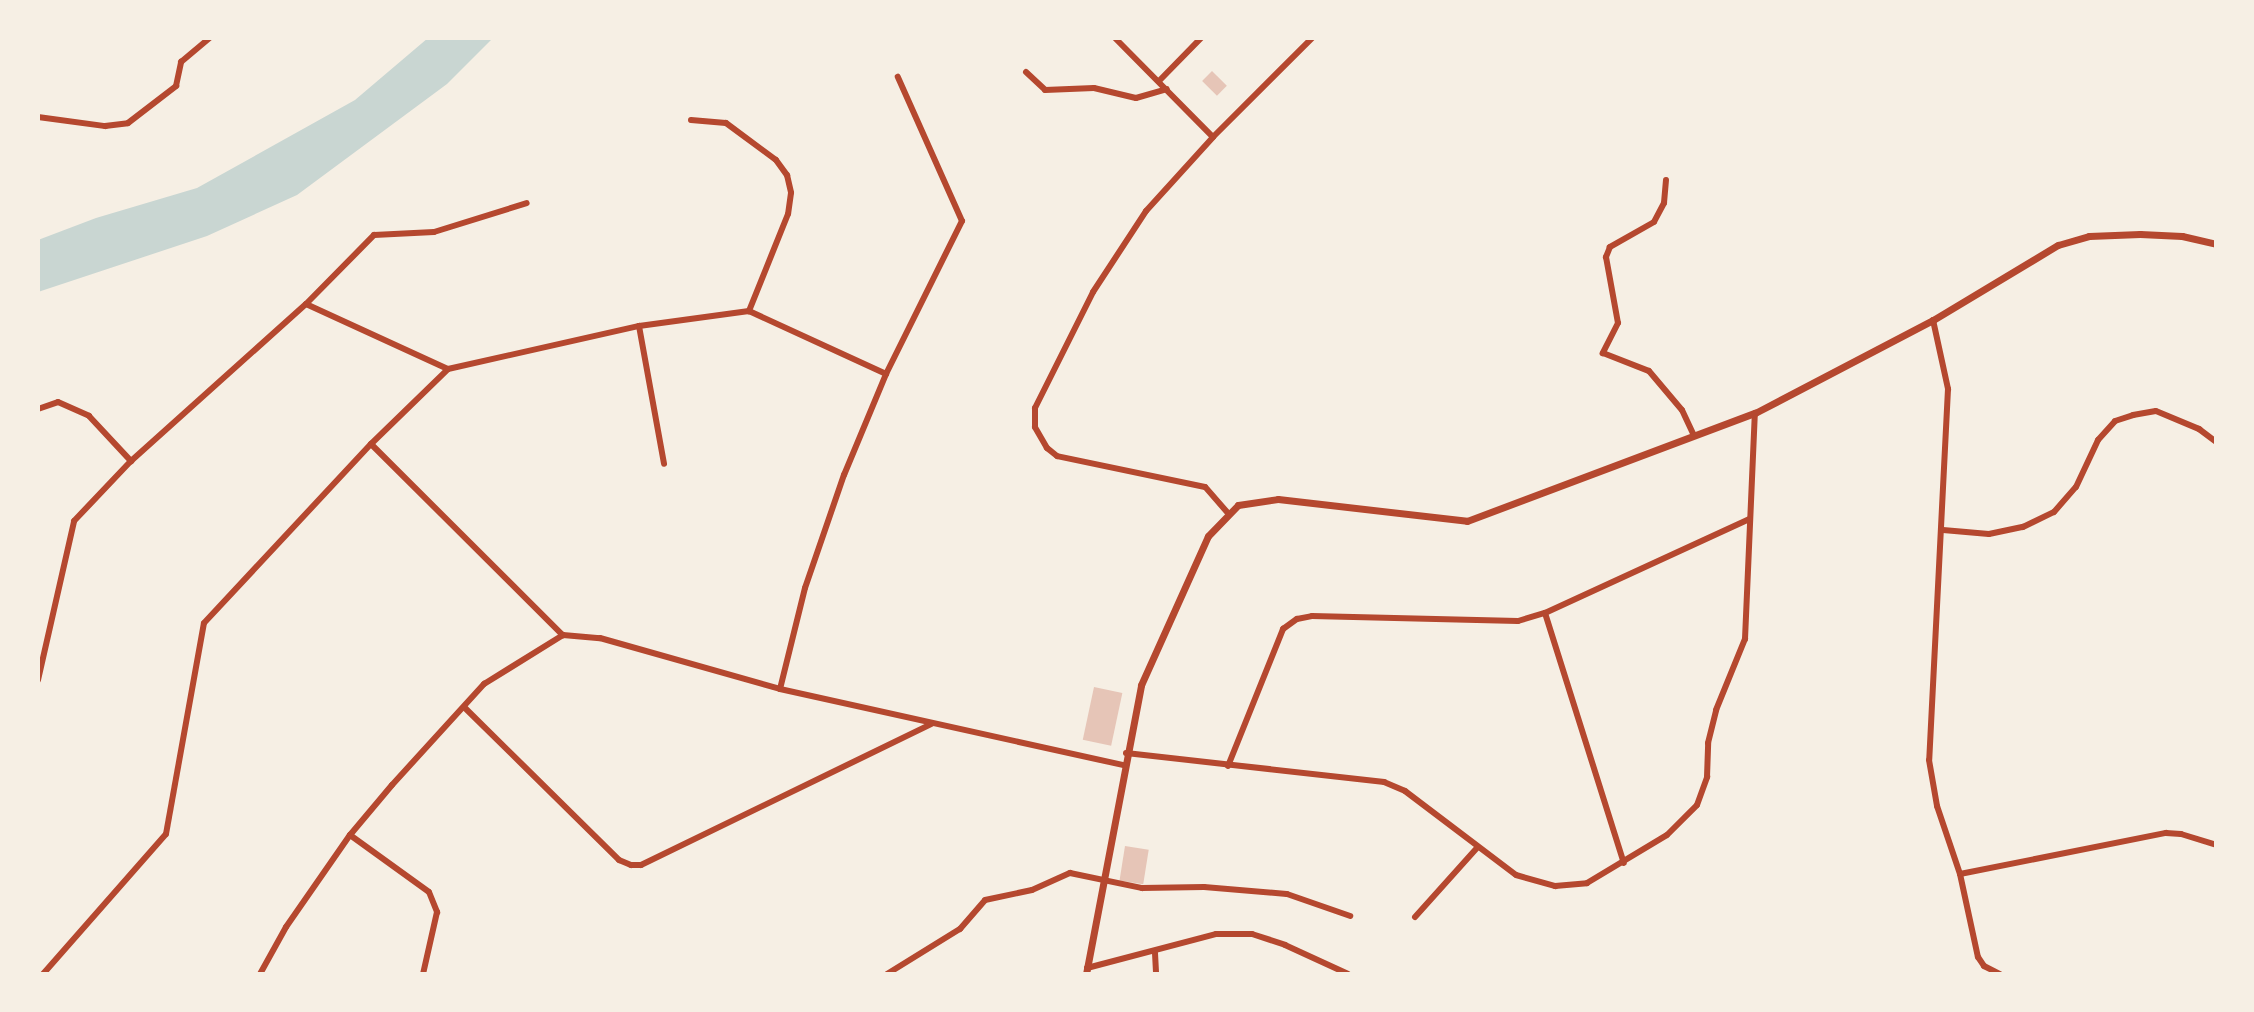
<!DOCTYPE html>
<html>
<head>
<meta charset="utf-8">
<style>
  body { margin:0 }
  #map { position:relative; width:2254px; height:1012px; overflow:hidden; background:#f6efe4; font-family:"Exo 2",sans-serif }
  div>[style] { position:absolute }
  .water>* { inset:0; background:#c9d6d2 }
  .building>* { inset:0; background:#e6c5b7; transform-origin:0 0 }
  .minor>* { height:6px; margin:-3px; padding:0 3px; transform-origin:3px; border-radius:3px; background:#b5482f }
  .tertiary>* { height:7px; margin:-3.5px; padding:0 3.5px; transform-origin:3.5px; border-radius:3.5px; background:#b5482f }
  span { translate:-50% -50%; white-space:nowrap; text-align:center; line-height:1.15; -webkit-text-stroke:7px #f6efe4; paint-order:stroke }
  .frame { position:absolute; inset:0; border:40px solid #f6efe4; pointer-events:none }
</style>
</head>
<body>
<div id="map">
  <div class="water">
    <div style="clip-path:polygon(428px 38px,493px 38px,447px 84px,297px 195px,207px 236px,38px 292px,38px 240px,96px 218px,197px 188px,355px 100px)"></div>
  </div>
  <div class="building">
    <div style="left:1212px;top:71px;width:21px;height:14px;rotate:45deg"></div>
    <div style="left:1094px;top:687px;width:29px;height:54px;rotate:12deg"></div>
    <div style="left:1125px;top:846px;width:24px;height:35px;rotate:9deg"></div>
  </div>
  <div class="minor">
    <div style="left:1115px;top:38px;width:139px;rotate:45.3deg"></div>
    <div style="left:1026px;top:72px;width:26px;rotate:43deg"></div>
    <div style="left:1045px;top:90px;width:49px;rotate:-2.3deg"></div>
    <div style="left:1094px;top:88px;width:43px;rotate:13.4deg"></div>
    <div style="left:1136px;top:98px;width:32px;rotate:-16deg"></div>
    <div style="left:1159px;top:81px;width:60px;rotate:-45.7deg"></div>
    <div style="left:38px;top:117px;width:68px;rotate:7.7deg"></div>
    <div style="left:105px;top:126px;width:23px;rotate:-7deg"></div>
    <div style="left:128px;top:123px;width:61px;rotate:-37.6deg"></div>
    <div style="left:176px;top:86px;width:25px;rotate:-78deg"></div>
    <div style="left:181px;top:62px;width:38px;rotate:-40deg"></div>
    <div style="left:691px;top:120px;width:35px;rotate:5deg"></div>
    <div style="left:726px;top:123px;width:62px;rotate:36.5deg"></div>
    <div style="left:776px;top:160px;width:19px;rotate:54deg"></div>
    <div style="left:787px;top:175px;width:18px;rotate:77deg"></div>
    <div style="left:791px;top:193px;width:21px;rotate:98deg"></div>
    <div style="left:788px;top:214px;width:105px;rotate:111.9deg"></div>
    <div style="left:1666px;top:180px;width:23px;rotate:95deg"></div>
    <div style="left:1664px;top:203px;width:21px;rotate:118deg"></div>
    <div style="left:1654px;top:222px;width:51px;rotate:150.4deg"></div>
    <div style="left:1610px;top:247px;width:11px;rotate:112deg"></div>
    <div style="left:1606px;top:257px;width:67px;rotate:79.7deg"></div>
    <div style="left:1618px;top:323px;width:34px;rotate:117deg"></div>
    <div style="left:1603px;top:353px;width:49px;rotate:21.4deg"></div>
    <div style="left:1649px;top:371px;width:51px;rotate:49.8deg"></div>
    <div style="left:1682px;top:410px;width:26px;rotate:65deg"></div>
    <div style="left:306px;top:304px;width:156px;rotate:24.6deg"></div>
    <div style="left:1933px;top:320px;width:71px;rotate:77.7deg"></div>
    <div style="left:1948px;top:389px;width:371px;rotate:92.9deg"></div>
    <div style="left:1929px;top:760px;width:47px;rotate:80.1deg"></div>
    <div style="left:1937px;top:806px;width:72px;rotate:71.3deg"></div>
    <div style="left:1960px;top:874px;width:85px;rotate:77.8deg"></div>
    <div style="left:1978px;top:957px;width:11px;rotate:56deg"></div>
    <div style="left:1984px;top:966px;width:18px;rotate:27deg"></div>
    <div style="left:639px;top:326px;width:140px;rotate:79.7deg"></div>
    <div style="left:38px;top:409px;width:21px;rotate:-19deg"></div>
    <div style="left:58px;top:402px;width:34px;rotate:24deg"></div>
    <div style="left:89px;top:416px;width:62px;rotate:47deg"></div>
    <div style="left:371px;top:444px;width:271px;rotate:44.9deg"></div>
    <div style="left:1227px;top:512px;width:33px;rotate:-131deg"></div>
    <div style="left:1205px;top:487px;width:151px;rotate:-168.2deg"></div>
    <div style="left:1057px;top:456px;width:13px;rotate:-141deg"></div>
    <div style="left:1047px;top:448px;width:24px;rotate:-120deg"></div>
    <div style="left:1035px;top:427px;width:19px;rotate:-90deg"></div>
    <div style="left:1035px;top:408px;width:130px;rotate:-63.4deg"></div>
    <div style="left:1093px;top:292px;width:97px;rotate:-56.8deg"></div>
    <div style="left:1146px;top:211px;width:100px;rotate:-47.8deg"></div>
    <div style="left:1213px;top:137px;width:140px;rotate:-45deg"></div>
    <div style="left:1943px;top:530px;width:46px;rotate:5deg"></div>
    <div style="left:1989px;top:534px;width:35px;rotate:-12deg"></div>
    <div style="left:2023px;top:527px;width:34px;rotate:-26deg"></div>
    <div style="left:2054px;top:512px;width:33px;rotate:-49deg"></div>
    <div style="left:2076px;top:487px;width:52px;rotate:-64.9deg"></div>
    <div style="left:2098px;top:440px;width:25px;rotate:-48deg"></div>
    <div style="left:2115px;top:421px;width:19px;rotate:-18deg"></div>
    <div style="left:2133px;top:415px;width:23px;rotate:-10deg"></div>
    <div style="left:2156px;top:411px;width:47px;rotate:22.7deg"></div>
    <div style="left:2199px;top:429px;width:21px;rotate:37deg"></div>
    <div style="left:1545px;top:613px;width:262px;rotate:72.5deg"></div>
    <div style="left:38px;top:680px;width:163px;rotate:-77.2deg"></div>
    <div style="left:74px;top:521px;width:83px;rotate:-46.5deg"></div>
    <div style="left:131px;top:461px;width:235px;rotate:-41.9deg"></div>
    <div style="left:306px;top:304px;width:97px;rotate:-45.4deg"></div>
    <div style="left:374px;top:235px;width:60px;rotate:-2.9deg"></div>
    <div style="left:434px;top:232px;width:97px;rotate:-17.3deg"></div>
    <div style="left:780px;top:689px;width:104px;rotate:-76.1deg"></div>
    <div style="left:805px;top:588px;width:120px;rotate:-71deg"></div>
    <div style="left:844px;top:475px;width:109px;rotate:-67.4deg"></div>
    <div style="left:886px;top:374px;width:171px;rotate:-63.6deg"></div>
    <div style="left:962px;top:221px;width:158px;rotate:-114deg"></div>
    <div style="left:464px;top:707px;width:218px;rotate:44.6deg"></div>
    <div style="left:619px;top:860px;width:13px;rotate:23deg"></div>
    <div style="left:631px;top:865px;width:10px"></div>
    <div style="left:641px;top:865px;width:323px;rotate:-25.9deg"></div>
    <div style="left:1126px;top:753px;width:260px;rotate:6.4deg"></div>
    <div style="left:1384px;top:782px;width:23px;rotate:23deg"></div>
    <div style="left:1405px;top:791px;width:139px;rotate:37.1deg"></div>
    <div style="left:1516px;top:875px;width:41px;rotate:15.8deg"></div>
    <div style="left:1555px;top:886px;width:32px;rotate:-5deg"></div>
    <div style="left:1587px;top:883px;width:93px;rotate:-31deg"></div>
    <div style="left:1667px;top:835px;width:42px;rotate:-45deg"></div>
    <div style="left:1697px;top:805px;width:30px;rotate:-70deg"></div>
    <div style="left:1707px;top:777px;width:34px;rotate:-88deg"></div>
    <div style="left:1708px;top:743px;width:34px;rotate:-76deg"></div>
    <div style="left:1716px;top:710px;width:77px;rotate:-67.8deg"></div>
    <div style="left:1745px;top:639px;width:226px;rotate:-87.5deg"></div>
    <div style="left:1228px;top:766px;width:148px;rotate:-68.1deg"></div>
    <div style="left:1283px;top:629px;width:17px;rotate:-36deg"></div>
    <div style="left:1297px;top:619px;width:15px;rotate:-11deg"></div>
    <div style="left:1312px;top:616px;width:206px;rotate:1.4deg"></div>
    <div style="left:1518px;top:621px;width:28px;rotate:-17deg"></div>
    <div style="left:1545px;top:613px;width:225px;rotate:-24.7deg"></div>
    <div style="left:350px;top:835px;width:97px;rotate:35.8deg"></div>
    <div style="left:429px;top:892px;width:22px;rotate:68deg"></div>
    <div style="left:437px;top:912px;width:64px;rotate:102.7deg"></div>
    <div style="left:1960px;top:874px;width:210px;rotate:-11.3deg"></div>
    <div style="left:2166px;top:833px;width:15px;rotate:4deg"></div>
    <div style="left:2181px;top:834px;width:37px;rotate:17deg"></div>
    <div style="left:1415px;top:917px;width:93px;rotate:-48.1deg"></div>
    <div style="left:1155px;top:953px;width:21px;rotate:87deg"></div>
    <div style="left:1087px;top:968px;width:133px;rotate:-14.8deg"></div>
    <div style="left:1216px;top:934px;width:36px"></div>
    <div style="left:1252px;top:934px;width:35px;rotate:18deg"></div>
    <div style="left:1285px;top:945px;width:69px;rotate:24.7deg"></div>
    <div style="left:43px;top:974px;width:186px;rotate:-48.7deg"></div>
    <div style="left:166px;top:834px;width:214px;rotate:-79.8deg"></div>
    <div style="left:204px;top:623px;width:245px;rotate:-47deg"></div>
    <div style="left:371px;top:444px;width:107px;rotate:-44.2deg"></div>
    <div style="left:448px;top:369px;width:196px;rotate:-12.7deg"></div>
    <div style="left:639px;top:326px;width:111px;rotate:-7.8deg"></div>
    <div style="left:749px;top:311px;width:151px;rotate:24.7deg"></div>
    <div style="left:260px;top:974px;width:54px;rotate:-61deg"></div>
    <div style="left:286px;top:927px;width:112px;rotate:-55.2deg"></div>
    <div style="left:350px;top:835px;width:65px;rotate:-50deg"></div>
    <div style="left:392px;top:785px;width:137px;rotate:-47.7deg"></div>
    <div style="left:484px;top:684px;width:93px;rotate:-31.8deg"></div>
    <div style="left:563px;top:635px;width:37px;rotate:5deg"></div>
    <div style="left:600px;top:638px;width:187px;rotate:15.8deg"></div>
    <div style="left:780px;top:689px;width:352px;rotate:12.5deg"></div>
    <div style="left:887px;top:974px;width:86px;rotate:-31.7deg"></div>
    <div style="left:960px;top:929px;width:38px;rotate:-49deg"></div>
    <div style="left:985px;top:900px;width:48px;rotate:-12deg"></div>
    <div style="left:1032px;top:890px;width:42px;rotate:-24.1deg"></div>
    <div style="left:1070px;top:873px;width:74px;rotate:11.8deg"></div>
    <div style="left:1142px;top:888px;width:62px;rotate:-0.9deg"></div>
    <div style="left:1204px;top:887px;width:83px;rotate:4.8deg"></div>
    <div style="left:1287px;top:894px;width:67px;rotate:19.2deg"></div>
  </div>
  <div class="tertiary">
    <div style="left:1086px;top:974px;width:294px;rotate:-79.2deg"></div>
    <div style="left:1141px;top:685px;width:163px;rotate:-65.8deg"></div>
    <div style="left:1208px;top:536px;width:43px;rotate:-45.9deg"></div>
    <div style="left:1238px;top:505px;width:40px;rotate:-8.5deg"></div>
    <div style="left:1278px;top:499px;width:190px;rotate:6.6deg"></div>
    <div style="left:1467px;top:521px;width:308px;rotate:-20.6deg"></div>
    <div style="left:1755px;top:413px;width:201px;rotate:-27.6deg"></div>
    <div style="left:1933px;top:320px;width:146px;rotate:-31deg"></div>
    <div style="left:2058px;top:245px;width:32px;rotate:-16deg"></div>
    <div style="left:2089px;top:236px;width:51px;rotate:-2.2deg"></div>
    <div style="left:2140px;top:234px;width:42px;rotate:2.7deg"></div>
    <div style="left:2182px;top:236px;width:35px;rotate:13deg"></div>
  </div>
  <div class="frame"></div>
</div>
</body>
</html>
